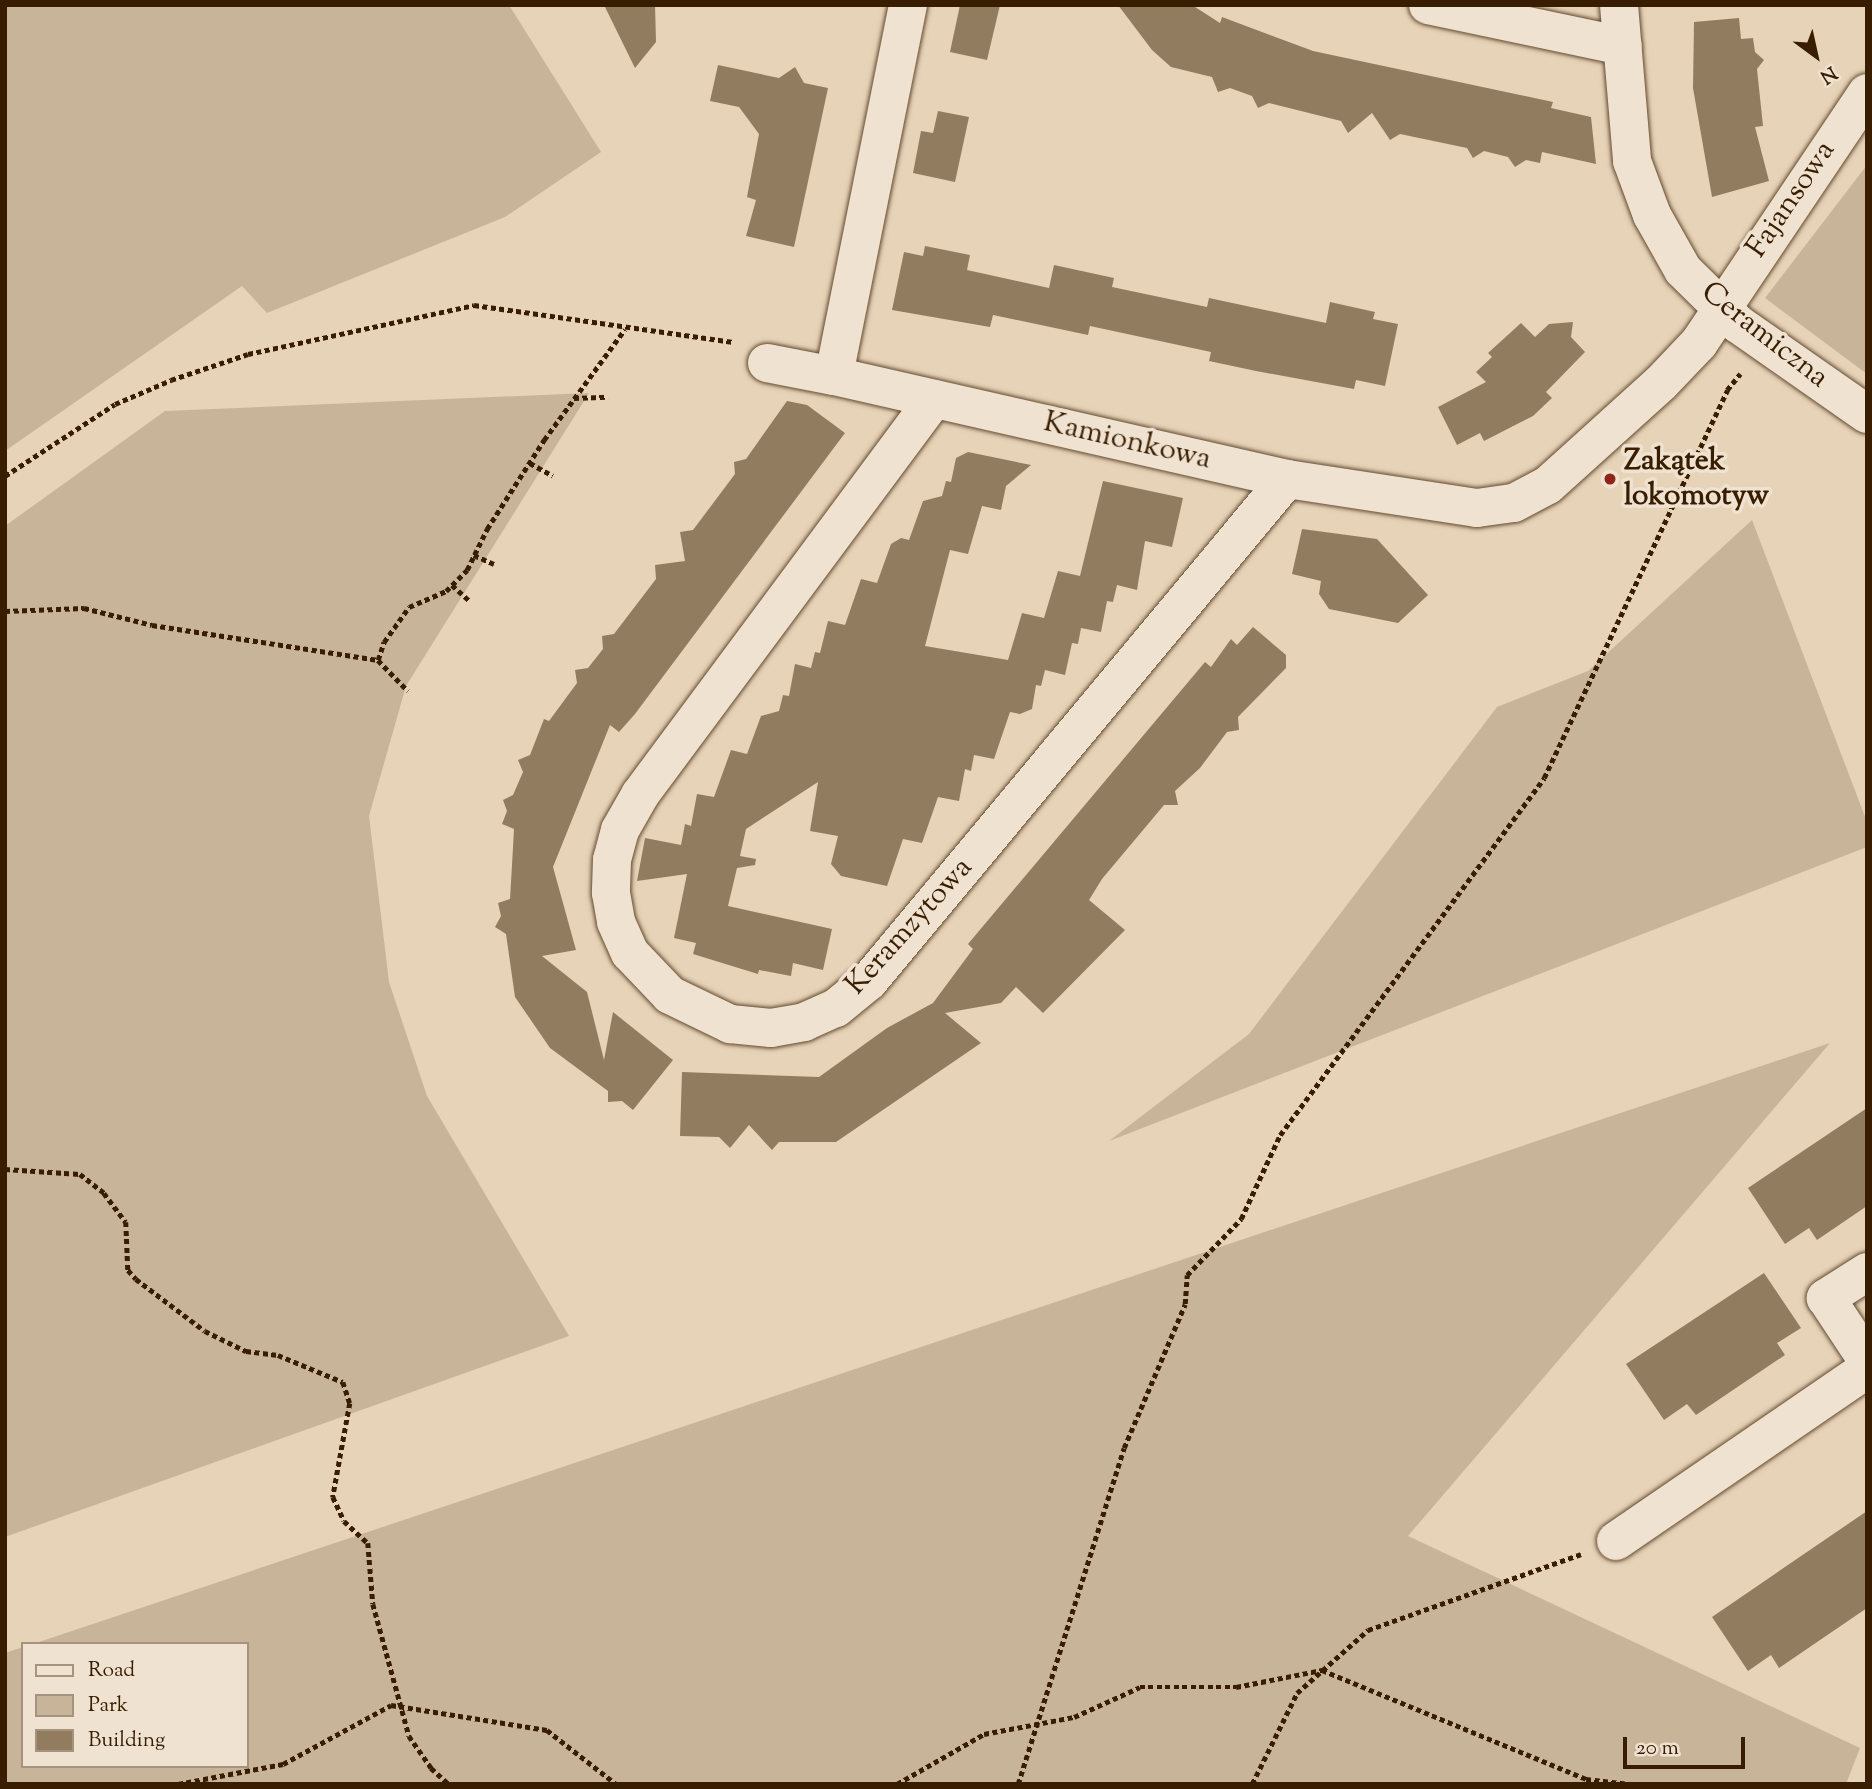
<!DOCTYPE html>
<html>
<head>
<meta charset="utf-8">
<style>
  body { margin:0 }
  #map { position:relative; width:1872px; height:1789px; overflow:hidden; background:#e6d3b8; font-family:"Sorts Mill Goudy",serif }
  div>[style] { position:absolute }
  .green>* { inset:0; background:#c8b499 }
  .building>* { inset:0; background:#927c60 }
  .path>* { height:4.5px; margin-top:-2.25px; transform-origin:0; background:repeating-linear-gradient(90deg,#381d00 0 5px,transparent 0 8.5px) }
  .roads { filter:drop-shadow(0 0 2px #644a2e) drop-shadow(0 0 2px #644a2e) }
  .minor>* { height:38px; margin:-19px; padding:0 19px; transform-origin:19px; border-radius:19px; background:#efe2d1 }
  .dots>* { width:19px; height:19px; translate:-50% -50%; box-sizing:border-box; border:4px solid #efe2d1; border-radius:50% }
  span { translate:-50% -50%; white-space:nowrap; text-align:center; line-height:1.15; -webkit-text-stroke:7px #efe2d1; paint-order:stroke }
  .street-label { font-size:30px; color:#381d00 }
  .poi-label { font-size:30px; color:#381d00; font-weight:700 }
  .left { translate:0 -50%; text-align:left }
  .frame { position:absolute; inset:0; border:7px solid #381d00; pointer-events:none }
  .legend { position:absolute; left:21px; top:1642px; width:228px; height:126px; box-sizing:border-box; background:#efe2d1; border:2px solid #a6937d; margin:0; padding:9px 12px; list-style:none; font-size:21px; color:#381d00 }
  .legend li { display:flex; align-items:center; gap:14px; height:35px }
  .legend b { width:35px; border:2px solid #a6937d }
  .north { position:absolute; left:1781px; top:21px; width:70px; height:70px; -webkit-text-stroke:5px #efe2d1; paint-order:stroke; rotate:147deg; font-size:19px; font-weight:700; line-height:28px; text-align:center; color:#381d00 }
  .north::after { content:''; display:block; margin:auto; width:24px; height:32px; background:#381d00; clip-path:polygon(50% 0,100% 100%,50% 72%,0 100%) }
  .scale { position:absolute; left:1623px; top:1737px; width:122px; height:32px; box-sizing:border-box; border:4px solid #381d00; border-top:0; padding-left:9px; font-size:21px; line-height:24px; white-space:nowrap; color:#381d00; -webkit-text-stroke:5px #efe2d1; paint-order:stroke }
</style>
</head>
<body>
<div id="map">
  <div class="green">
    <div style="clip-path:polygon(5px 5px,509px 5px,601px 152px,505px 217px,267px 313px,242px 286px,5px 451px)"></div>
    <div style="clip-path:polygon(1867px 165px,1867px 374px,1765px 298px)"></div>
    <div style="clip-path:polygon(589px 393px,406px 686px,369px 816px,389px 982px,427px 1096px,569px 1336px,5px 1537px,5px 526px,165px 411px)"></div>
    <div style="clip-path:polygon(1752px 520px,1867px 822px,1867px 847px,1109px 1141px,1249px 1034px,1497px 707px,1588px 671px)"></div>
    <div style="clip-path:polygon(1830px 1043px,1408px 1536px,1860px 1748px,1846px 1784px,5px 1784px,5px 1653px,23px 1647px,23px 1766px,247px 1766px,247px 1644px,33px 1644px)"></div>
  </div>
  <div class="building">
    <div style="clip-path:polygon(604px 5px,655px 5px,656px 42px,635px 68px)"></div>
    <div style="clip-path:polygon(960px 5px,1000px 5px,987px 60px,950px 52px)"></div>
    <div style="clip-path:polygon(1118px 5px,1192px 5px,1220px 23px,1222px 17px,1313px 51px,1553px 102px,1551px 108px,1591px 117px,1596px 164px,1542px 152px,1540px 163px,1526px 160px,1515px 167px,1508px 157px,1484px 151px,1473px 158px,1467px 148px,1400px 134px,1390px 140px,1372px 113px,1348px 133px,1341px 121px,1269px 103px,1258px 108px,1252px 96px,1230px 88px,1218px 92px,1212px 77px,1171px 67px,1152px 50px)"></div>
    <div style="clip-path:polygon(1739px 18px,1741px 39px,1753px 38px,1755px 52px,1764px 60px,1757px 69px,1763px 126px,1755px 127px,1769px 181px,1712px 197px,1693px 88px,1694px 22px)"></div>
    <div style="clip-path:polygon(718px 65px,779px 78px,795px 67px,804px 83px,828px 88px,794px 247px,746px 236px,756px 200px,747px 197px,759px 134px,739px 107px,710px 101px)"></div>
    <div style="clip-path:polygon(938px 111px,969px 117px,955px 182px,913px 173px,921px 131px,933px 133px)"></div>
    <div style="clip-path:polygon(925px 246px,970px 255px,967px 270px,1049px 288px,1054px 265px,1114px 278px,1112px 287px,1207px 307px,1209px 298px,1326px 323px,1330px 302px,1375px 312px,1373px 319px,1398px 324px,1385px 386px,1356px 380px,1354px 389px,1256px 371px,1209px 361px,1211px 352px,1090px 326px,1088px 335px,993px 315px,990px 327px,892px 310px,904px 252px,923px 256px)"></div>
    <div style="clip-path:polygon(1573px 322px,1571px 337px,1585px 352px,1546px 392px,1552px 398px,1533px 416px,1484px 441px,1480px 433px,1457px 445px,1438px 407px,1486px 382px,1476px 372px,1492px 357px,1488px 353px,1521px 323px,1535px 337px,1549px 324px)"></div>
    <div style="clip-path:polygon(787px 401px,807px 405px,845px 433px,635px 714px,619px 732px,610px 725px,553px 867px,576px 950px,542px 956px,587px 992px,604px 1060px,613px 1012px,673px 1060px,633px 1110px,622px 1101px,608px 1102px,608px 1091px,550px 1048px,515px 997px,506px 934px,495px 927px,501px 916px,498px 903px,510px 899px,512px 865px,514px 829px,502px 824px,507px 811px,503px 800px,513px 795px,523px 772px,518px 760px,530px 755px,544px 719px,549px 721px,577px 683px,575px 670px,588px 668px,603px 649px,602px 636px,614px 634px,656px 579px,655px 565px,685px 561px,680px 532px,693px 530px,735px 474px,734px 462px,746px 459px)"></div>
    <div style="clip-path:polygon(968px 452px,1031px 465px,1006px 486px,1001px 510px,982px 506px,968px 554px,950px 550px,925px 646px,1008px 660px,1022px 613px,1044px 618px,1058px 571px,1080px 576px,1103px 481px,1183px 498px,1172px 547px,1145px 541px,1137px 590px,1117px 585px,1113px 602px,1107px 601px,1101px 632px,1081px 628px,1078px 644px,1072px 643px,1065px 675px,1045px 670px,1041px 686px,1036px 685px,1032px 709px,1020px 714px,1010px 712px,994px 759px,974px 755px,971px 771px,965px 769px,959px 801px,938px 797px,922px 843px,903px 839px,887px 886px,841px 876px,831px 864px,838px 836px,810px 831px,818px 782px,746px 829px,740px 856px,756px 859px,755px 865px,737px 868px,728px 906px,832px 929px,823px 970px,793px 963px,791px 976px,759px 970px,758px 974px,693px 954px,696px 943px,674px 938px,687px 874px,637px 881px,645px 838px,681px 845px,685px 824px,691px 826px,697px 794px,714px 797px,731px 750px,747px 754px,761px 716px,779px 711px,783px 695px,789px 696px,795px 664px,811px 668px,815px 652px,820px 653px,828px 621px,845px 625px,861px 579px,877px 583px,891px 544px,901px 538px,909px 540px,923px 501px,942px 496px,946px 481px,951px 482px,956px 458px)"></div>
    <div style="clip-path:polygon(1302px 529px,1377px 539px,1428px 595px,1398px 623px,1329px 609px,1319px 594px,1321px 581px,1292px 574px)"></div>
    <div style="clip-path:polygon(1253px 627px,1286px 655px,1286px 668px,1238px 717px,1239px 730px,1227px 732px,1200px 768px,1175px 791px,1178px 805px,1164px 805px,1102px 879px,1089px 900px,1125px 930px,1043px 1013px,1016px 987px,1001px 1003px,945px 1013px,981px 1043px,836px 1142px,779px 1142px,772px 1150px,749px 1125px,730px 1148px,719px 1137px,680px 1136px,682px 1072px,819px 1077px,887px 1028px,933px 1003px,973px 949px,968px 944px,1205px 662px,1211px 667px,1231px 639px,1237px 645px)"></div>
    <div style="clip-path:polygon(1867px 1108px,1867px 1206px,1817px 1240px,1809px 1228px,1785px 1244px,1748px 1188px)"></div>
    <div style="clip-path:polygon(1764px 1273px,1801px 1328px,1777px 1343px,1785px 1355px,1696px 1415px,1687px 1404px,1664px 1420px,1626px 1364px)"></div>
    <div style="clip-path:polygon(1867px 1511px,1867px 1608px,1779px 1668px,1771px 1655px,1748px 1671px,1712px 1617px)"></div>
  </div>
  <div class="path">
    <div style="left:574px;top:398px;width:34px;rotate:-2deg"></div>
    <div style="left:530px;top:463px;width:26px;rotate:29deg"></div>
    <div style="left:5px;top:476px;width:131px;rotate:-33.2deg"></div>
    <div style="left:115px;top:404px;width:61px;rotate:-23.2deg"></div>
    <div style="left:171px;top:380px;width:81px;rotate:-18.7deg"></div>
    <div style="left:248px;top:354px;width:231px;rotate:-12.2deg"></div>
    <div style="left:474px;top:305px;width:262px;rotate:8.1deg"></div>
    <div style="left:474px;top:555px;width:22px;rotate:24deg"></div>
    <div style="left:452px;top:585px;width:24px;rotate:42deg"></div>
    <div style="left:5px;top:611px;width:79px;rotate:-2.2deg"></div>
    <div style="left:84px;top:608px;width:70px;rotate:14deg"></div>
    <div style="left:152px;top:625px;width:229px;rotate:8.8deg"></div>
    <div style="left:378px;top:660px;width:43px;rotate:45.9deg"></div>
    <div style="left:378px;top:660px;width:19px;rotate:-72deg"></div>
    <div style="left:384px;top:642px;width:43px;rotate:-54.5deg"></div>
    <div style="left:409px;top:607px;width:40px;rotate:-23.4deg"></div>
    <div style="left:446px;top:591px;width:30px;rotate:-45deg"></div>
    <div style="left:467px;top:570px;width:46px;rotate:-64deg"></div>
    <div style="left:487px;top:529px;width:106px;rotate:-57.4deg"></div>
    <div style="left:544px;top:440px;width:137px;rotate:-53.9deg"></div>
    <div style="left:5px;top:1169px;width:75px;rotate:3.8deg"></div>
    <div style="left:80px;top:1174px;width:31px;rotate:38deg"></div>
    <div style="left:104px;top:1193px;width:36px;rotate:53deg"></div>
    <div style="left:126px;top:1222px;width:48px;rotate:87.6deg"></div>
    <div style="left:128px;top:1270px;width:12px;rotate:48deg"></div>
    <div style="left:136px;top:1279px;width:86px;rotate:37deg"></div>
    <div style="left:205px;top:1331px;width:46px;rotate:26deg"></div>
    <div style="left:246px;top:1351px;width:32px;rotate:7deg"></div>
    <div style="left:278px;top:1355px;width:70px;rotate:22.6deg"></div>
    <div style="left:343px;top:1382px;width:22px;rotate:72deg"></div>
    <div style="left:350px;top:1403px;width:96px;rotate:100.3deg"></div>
    <div style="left:333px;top:1497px;width:26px;rotate:65deg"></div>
    <div style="left:344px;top:1521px;width:33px;rotate:43deg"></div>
    <div style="left:368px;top:1543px;width:61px;rotate:85.3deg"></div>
    <div style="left:373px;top:1604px;width:137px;rotate:74.7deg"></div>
    <div style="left:409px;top:1736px;width:39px;rotate:55deg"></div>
    <div style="left:431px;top:1768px;width:24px;rotate:42deg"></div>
    <div style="left:178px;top:1784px;width:107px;rotate:-10.8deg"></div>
    <div style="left:283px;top:1764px;width:123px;rotate:-28.6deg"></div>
    <div style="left:391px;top:1705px;width:158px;rotate:9.1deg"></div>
    <div style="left:547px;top:1730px;width:88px;rotate:38deg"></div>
    <div style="left:897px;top:1784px;width:100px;rotate:-29.9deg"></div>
    <div style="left:984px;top:1734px;width:92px;rotate:-10.7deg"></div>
    <div style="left:1074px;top:1717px;width:72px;rotate:-24.4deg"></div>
    <div style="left:1140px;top:1687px;width:96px"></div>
    <div style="left:1236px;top:1687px;width:88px;rotate:-11.2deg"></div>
    <div style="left:1322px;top:1670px;width:286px;rotate:22.4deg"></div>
    <div style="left:1586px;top:1779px;width:44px;rotate:6.5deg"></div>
    <div style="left:1018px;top:1784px;width:352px;rotate:-72.5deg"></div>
    <div style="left:1124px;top:1448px;width:156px;rotate:-67deg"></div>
    <div style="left:1185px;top:1304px;width:29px;rotate:-86deg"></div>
    <div style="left:1187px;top:1275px;width:78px;rotate:-46deg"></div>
    <div style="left:1241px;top:1219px;width:93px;rotate:-65.1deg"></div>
    <div style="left:1280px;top:1135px;width:444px;rotate:-53.5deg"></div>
    <div style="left:1544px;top:778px;width:429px;rotate:-64.7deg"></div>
    <div style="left:1727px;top:390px;width:21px;rotate:-51deg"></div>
    <div style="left:1252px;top:1784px;width:102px;rotate:-63.7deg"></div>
    <div style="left:1297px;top:1693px;width:95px;rotate:-41.6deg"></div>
    <div style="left:1368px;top:1630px;width:226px;rotate:-19.6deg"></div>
  </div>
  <div class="roads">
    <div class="minor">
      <div style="left:908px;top:5px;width:378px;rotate:101.3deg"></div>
      <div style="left:834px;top:376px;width:465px;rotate:12.8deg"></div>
      <div style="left:1287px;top:479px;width:192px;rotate:8.7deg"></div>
      <div style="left:1477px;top:508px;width:37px;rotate:-8deg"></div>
      <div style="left:1514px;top:503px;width:38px;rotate:-28deg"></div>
      <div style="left:1548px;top:485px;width:152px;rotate:-42.1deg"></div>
      <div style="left:1661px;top:383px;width:55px;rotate:-46.5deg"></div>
      <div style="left:1699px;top:343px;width:301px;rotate:-56.1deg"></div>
      <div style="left:1428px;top:5px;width:199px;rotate:11.9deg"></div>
      <div style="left:1619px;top:5px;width:157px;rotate:85.2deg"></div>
      <div style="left:1632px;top:161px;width:58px;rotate:69.7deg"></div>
      <div style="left:1652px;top:215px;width:63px;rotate:60.6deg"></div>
      <div style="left:1683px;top:270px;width:77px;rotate:44.5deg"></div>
      <div style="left:1738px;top:324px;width:157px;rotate:34.9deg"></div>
      <div style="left:767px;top:363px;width:68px;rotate:11deg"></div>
      <div style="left:934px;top:399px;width:493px;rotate:126.6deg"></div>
      <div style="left:640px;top:795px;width:40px;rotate:119.7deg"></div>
      <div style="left:620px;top:830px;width:31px;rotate:105deg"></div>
      <div style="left:612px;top:860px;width:33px;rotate:92deg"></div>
      <div style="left:611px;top:893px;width:29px;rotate:80deg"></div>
      <div style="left:616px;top:922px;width:34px;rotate:66deg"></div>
      <div style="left:630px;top:953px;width:58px;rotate:46.4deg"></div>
      <div style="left:670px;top:995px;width:67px;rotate:25.8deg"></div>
      <div style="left:730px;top:1024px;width:41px;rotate:5.6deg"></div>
      <div style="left:771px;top:1028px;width:34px;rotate:-10deg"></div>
      <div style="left:804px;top:1022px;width:35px;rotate:-24deg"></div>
      <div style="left:836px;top:1008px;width:43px;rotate:-39.3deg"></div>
      <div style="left:869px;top:981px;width:653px;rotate:-50.22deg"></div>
      <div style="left:1867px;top:1272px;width:49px;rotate:147.6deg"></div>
      <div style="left:1826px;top:1298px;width:74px;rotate:56.5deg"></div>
      <div style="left:1616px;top:1541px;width:304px;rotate:-34.4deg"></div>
    </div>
  </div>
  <div class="dots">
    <div style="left:1610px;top:479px;background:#8f2418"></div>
  </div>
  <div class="street-label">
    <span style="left:1792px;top:200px;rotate:-56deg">Fajansowa</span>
    <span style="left:1764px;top:336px;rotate:38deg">Ceramiczna</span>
    <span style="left:1127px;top:442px;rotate:13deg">Kamionkowa</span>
    <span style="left:910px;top:927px;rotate:-48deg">Keramzytowa</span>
  </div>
  <div class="poi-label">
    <span class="left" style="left:1624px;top:479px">Zakątek<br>lokomotyw</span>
  </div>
  <div class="frame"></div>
  <ul class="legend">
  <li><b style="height:9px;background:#efe2d1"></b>Road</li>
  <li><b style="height:19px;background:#c8b499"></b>Park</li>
  <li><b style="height:19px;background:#927c60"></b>Building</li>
  </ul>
  <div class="north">N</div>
  <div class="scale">20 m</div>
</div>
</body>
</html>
